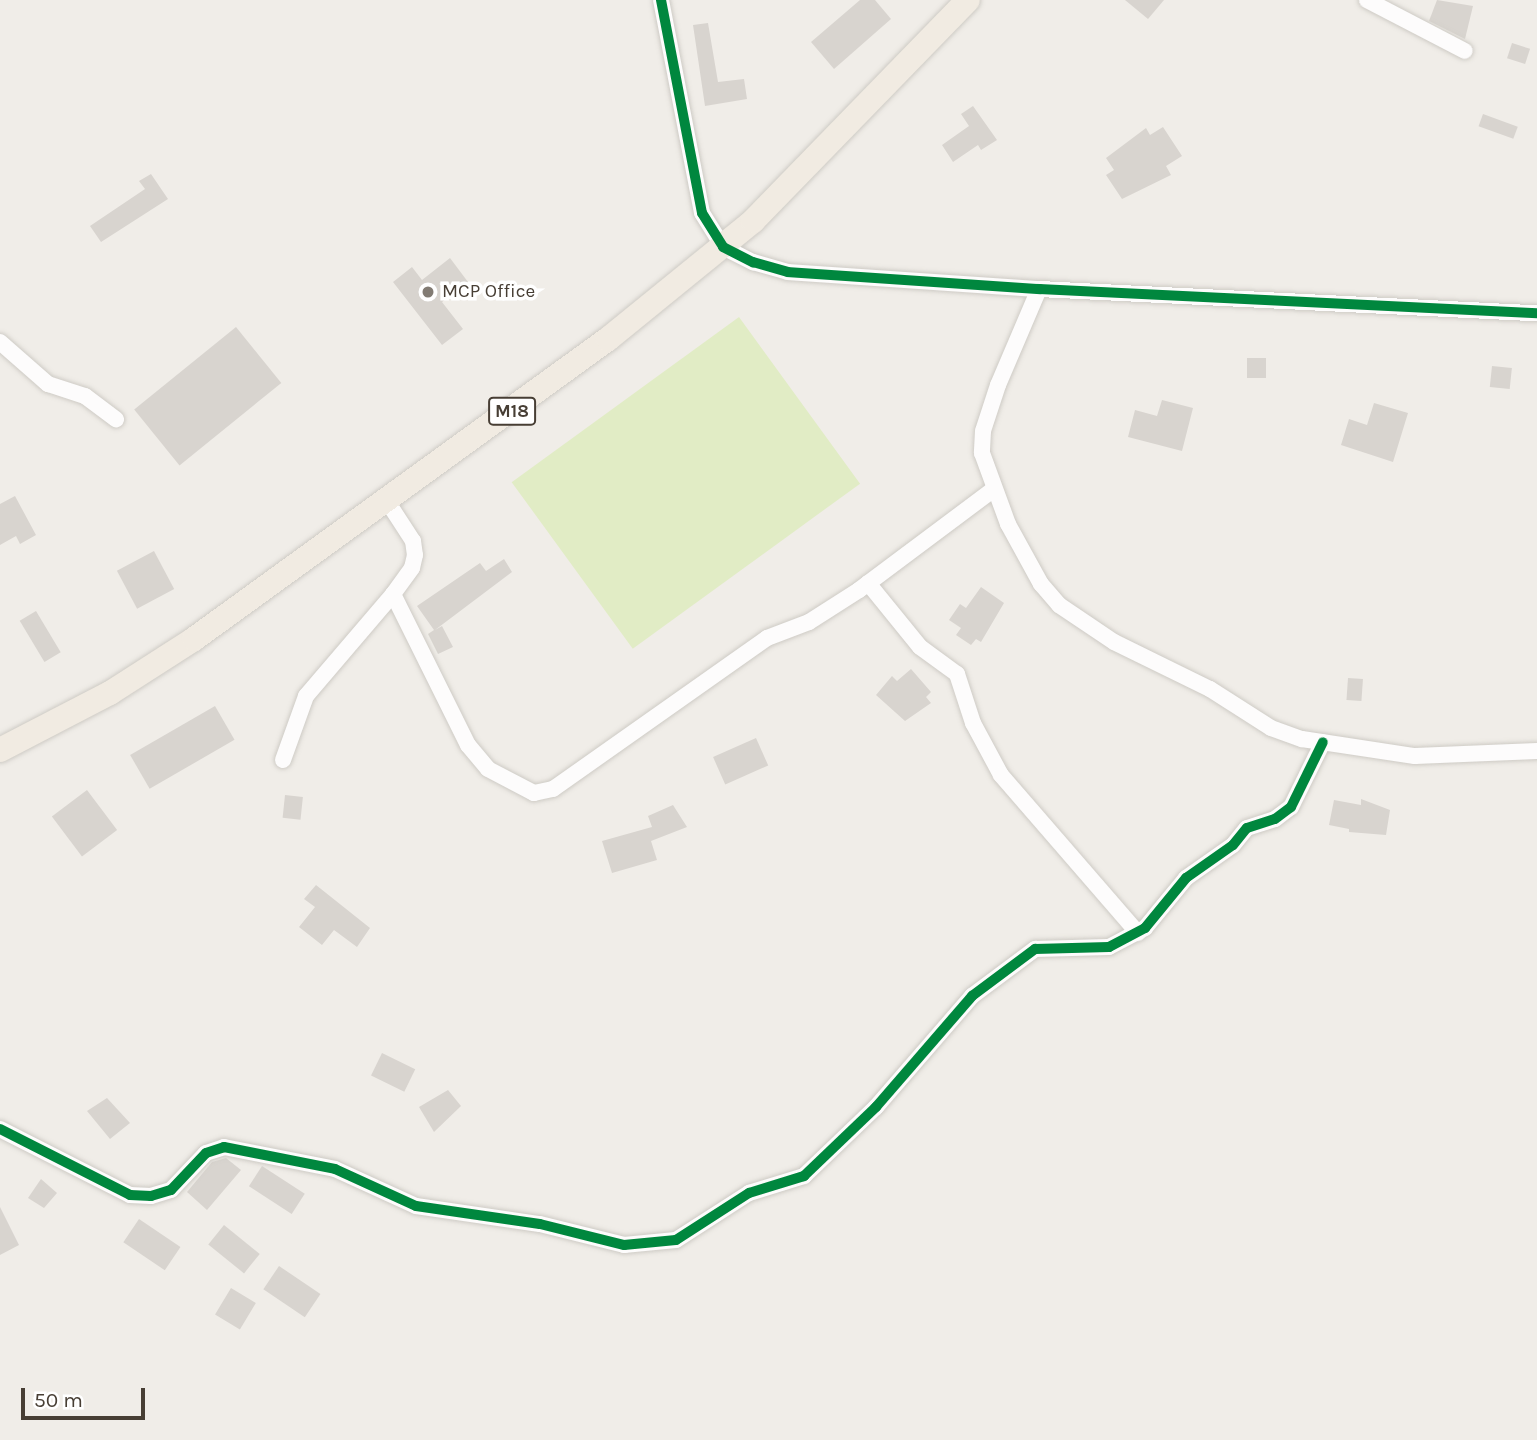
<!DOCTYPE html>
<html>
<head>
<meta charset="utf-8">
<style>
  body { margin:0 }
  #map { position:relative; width:1537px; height:1440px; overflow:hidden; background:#f0ede8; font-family:Karla,sans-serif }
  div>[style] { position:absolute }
  .green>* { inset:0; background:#e1ecc5; transform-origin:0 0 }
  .building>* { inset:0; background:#d8d4cf; transform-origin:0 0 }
  .roads { filter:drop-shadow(0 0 2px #cecbc5) drop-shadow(0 0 2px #cecbc5) }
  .minor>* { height:16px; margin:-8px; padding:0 8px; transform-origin:8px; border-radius:8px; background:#fdfcfc }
  .primary>* { height:24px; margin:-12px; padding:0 12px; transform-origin:12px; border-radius:12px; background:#f1ebe2 }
  .cycleway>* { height:10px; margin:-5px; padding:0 5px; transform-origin:5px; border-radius:5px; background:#00873e }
  .dots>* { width:19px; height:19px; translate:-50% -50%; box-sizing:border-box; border:4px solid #fff; border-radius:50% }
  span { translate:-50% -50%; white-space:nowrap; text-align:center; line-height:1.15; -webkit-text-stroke:7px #fff; paint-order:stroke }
  .shield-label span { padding:2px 5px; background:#fff; border:2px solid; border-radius:5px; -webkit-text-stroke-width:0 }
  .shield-label { font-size:18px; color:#473e34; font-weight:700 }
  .poi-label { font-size:19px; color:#473e34 }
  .left { translate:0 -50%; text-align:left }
  .scale { position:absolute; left:21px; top:1388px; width:124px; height:32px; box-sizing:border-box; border:4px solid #473e34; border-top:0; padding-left:9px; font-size:21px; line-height:24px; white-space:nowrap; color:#473e34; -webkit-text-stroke:5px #fff; paint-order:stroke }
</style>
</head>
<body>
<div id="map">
  <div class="green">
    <div style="left:739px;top:317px;width:206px;height:281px;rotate:54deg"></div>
  </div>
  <div class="building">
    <div style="clip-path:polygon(860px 0,875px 0,891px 19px,834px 69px,811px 42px)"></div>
    <div style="clip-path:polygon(1125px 0,1164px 0,1148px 19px)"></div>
    <div style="clip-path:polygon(1437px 0,1473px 6px,1465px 39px,1429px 21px)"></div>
    <div style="clip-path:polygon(708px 23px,718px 82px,744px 79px,747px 99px,705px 106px,693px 25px)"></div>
    <div style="left:1512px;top:43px;width:19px;height:16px;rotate:18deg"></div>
    <div style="clip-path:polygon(973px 106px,997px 140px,981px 150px,978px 145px,953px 162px,942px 145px,969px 126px,961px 114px)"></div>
    <div style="left:1483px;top:114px;width:37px;height:13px;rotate:20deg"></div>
    <div style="clip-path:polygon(1163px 127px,1182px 156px,1166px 166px,1171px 175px,1122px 199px,1106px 175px,1114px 170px,1106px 158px,1146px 128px,1150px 135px)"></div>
    <div style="clip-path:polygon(151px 174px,168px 199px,101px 242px,90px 226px,145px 189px,139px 181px)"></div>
    <div style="clip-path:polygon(450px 258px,468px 282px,442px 302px,463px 329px,442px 345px,393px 282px,412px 267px,422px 280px)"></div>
    <div style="left:236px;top:327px;width:72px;height:131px;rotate:51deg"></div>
    <div style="left:1247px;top:358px;width:19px;height:20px"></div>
    <div style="left:1492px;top:366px;width:20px;height:21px;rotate:6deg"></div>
    <div style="clip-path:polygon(1162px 400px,1193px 408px,1182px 451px,1128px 437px,1135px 410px,1157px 416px)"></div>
    <div style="clip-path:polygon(1374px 403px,1408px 413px,1393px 462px,1341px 445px,1349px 419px,1367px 425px)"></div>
    <div style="clip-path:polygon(15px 496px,36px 535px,20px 544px,16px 536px,0 545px,0 504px)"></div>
    <div style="left:154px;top:551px;width:43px;height:42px;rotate:62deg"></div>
    <div style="clip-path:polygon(504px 559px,512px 572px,435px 630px,442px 626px,453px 647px,438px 654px,428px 634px,434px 630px,417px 606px,480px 563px,486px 571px)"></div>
    <div style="clip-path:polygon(981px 587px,1004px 603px,981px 642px,976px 639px,971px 645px,956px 635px,961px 628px,949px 620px,960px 604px,966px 608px)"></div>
    <div style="left:36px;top:611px;width:48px;height:19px;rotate:59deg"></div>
    <div style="clip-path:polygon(911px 669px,931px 692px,926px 697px,931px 703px,905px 721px,876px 695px,892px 676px,897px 681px)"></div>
    <div style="left:1348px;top:678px;width:15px;height:22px;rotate:4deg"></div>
    <div style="left:215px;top:706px;width:39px;height:98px;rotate:60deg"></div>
    <div style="left:756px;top:738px;width:30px;height:47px;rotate:66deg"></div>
    <div style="left:87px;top:790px;width:50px;height:44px;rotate:53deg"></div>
    <div style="left:285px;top:795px;width:18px;height:23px;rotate:6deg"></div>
    <div style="clip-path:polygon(1361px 799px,1390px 810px,1386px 835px,1349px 832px,1349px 829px,1329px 825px,1334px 800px,1361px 805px)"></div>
    <div style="clip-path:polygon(673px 805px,687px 827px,651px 841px,657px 860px,612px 873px,602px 841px,652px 827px,648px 816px)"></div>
    <div style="clip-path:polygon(316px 885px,370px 928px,357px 947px,334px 930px,322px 945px,299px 927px,315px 907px,304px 899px)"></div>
    <div style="left:382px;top:1053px;width:37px;height:25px;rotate:26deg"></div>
    <div style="clip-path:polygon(448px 1090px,461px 1106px,434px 1132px,419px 1107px)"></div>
    <div style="clip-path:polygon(107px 1098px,130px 1123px,110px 1139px,87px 1111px)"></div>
    <div style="clip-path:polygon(226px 1158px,241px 1170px,207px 1210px,187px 1192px,212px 1162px)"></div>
    <div style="left:262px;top:1166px;width:51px;height:24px;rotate:33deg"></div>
    <div style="clip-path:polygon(41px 1179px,57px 1193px,44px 1208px,28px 1198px)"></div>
    <div style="clip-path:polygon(0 1207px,19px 1245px,0 1255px)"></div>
    <div style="left:139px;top:1219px;width:50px;height:28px;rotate:34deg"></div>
    <div style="left:224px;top:1225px;width:46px;height:25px;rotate:39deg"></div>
    <div style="left:279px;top:1266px;width:50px;height:28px;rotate:34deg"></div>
    <div style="left:231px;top:1288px;width:29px;height:31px;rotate:31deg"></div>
  </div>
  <div class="roads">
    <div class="minor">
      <div style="left:661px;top:0;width:217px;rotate:79.1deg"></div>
      <div style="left:702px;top:213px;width:40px;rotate:58deg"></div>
      <div style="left:723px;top:247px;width:34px;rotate:27deg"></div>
      <div style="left:753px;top:262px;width:36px;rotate:16deg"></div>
      <div style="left:788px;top:272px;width:252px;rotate:3.9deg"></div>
      <div style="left:1039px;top:289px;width:499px;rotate:2.8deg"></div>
      <div style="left:1367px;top:0;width:110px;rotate:27.5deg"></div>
      <div style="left:1039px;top:289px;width:104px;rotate:113.1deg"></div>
      <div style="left:998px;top:385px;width:48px;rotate:108.1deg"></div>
      <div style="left:983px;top:431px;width:22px;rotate:93deg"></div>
      <div style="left:982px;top:453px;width:76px;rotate:69.9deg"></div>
      <div style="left:1008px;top:524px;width:68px;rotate:61.2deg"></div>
      <div style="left:1041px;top:584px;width:28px;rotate:49deg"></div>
      <div style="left:1059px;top:605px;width:66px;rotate:33.9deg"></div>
      <div style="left:1114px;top:642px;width:107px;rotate:26.1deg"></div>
      <div style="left:1210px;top:689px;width:72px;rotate:32.6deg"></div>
      <div style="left:1271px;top:728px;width:33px;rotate:20deg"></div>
      <div style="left:1302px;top:739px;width:114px;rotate:8.6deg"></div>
      <div style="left:1415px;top:756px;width:122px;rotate:-2.3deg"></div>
      <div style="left:0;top:342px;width:64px;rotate:41.2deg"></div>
      <div style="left:48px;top:384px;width:39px;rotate:18deg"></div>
      <div style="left:85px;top:396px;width:39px;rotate:37deg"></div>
      <div style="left:387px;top:501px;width:48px;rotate:57deg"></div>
      <div style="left:413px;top:541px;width:14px;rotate:82deg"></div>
      <div style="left:415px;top:555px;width:13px;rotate:103deg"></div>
      <div style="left:412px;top:568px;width:32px;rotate:126deg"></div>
      <div style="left:393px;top:594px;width:169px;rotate:63.6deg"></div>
      <div style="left:468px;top:745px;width:31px;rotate:50deg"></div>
      <div style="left:488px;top:769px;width:52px;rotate:27.6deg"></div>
      <div style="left:534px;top:793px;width:19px;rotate:-12deg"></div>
      <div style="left:553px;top:789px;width:262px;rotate:-35.2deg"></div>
      <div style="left:767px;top:638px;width:45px;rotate:-20.9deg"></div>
      <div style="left:809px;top:622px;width:59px;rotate:-32.6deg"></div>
      <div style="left:859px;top:590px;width:169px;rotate:-36.8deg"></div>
      <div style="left:868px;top:583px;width:82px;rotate:50.9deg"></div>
      <div style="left:920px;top:647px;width:46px;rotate:36.1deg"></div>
      <div style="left:957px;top:674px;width:52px;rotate:71.9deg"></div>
      <div style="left:973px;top:723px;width:59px;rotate:61.7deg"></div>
      <div style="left:1001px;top:775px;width:209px;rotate:49.1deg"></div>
      <div style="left:283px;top:760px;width:68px;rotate:-70.2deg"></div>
      <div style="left:306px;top:696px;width:134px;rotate:-49.5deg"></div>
      <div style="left:0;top:1129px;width:146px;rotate:26.9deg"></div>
      <div style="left:130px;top:1195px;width:21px;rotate:3deg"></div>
      <div style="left:151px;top:1196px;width:21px;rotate:-17deg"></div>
      <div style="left:171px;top:1190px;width:51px;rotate:-46.6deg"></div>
      <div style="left:206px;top:1153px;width:19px;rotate:-18deg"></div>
      <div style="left:224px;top:1147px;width:113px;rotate:11.2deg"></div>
      <div style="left:335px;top:1169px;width:89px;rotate:24.6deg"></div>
      <div style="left:416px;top:1206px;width:125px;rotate:8.3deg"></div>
      <div style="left:540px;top:1224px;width:87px;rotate:14deg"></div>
      <div style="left:624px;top:1245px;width:52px;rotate:-5.5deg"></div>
      <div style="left:676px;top:1240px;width:87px;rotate:-32.8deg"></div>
      <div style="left:749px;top:1193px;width:58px;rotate:-17.2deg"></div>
      <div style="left:804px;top:1176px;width:100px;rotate:-43.8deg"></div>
      <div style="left:876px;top:1107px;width:147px;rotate:-49.1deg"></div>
      <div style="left:972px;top:996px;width:79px;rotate:-36.7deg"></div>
      <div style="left:1035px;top:949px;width:74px;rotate:-1.5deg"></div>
      <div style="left:1109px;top:947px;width:41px;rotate:-27.8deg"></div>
      <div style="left:1145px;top:928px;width:65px;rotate:-50.6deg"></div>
      <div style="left:1186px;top:878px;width:57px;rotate:-35.1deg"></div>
      <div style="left:1233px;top:845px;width:22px;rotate:-51deg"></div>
      <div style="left:1247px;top:828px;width:29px;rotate:-18deg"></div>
      <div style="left:1275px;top:819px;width:20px;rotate:-37deg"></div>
      <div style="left:1291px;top:807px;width:72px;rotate:-63.8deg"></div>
    </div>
    <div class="primary">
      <div style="left:0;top:750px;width:124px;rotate:-27.4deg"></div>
      <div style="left:110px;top:693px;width:100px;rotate:-32.7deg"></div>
      <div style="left:194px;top:639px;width:511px;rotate:-35.93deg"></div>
      <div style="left:608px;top:339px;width:187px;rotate:-39.1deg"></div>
      <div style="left:753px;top:221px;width:308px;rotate:-45.8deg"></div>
    </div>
  </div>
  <div class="cycleway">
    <div style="left:661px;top:0;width:217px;rotate:79.1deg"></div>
    <div style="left:702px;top:213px;width:40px;rotate:58deg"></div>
    <div style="left:723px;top:247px;width:34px;rotate:27deg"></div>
    <div style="left:753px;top:262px;width:36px;rotate:16deg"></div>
    <div style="left:788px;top:272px;width:252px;rotate:3.9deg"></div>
    <div style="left:1039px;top:289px;width:499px;rotate:2.8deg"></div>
    <div style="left:0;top:1129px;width:146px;rotate:26.9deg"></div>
    <div style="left:130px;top:1195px;width:21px;rotate:3deg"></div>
    <div style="left:151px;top:1196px;width:21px;rotate:-17deg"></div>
    <div style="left:171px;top:1190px;width:51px;rotate:-46.6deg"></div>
    <div style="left:206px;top:1153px;width:19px;rotate:-18deg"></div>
    <div style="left:224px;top:1147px;width:113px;rotate:11.2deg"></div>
    <div style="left:335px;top:1169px;width:89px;rotate:24.6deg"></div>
    <div style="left:416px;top:1206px;width:125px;rotate:8.3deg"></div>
    <div style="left:540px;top:1224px;width:87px;rotate:14deg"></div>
    <div style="left:624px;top:1245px;width:52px;rotate:-5.5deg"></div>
    <div style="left:676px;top:1240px;width:87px;rotate:-32.8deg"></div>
    <div style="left:749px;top:1193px;width:58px;rotate:-17.2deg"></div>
    <div style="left:804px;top:1176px;width:100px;rotate:-43.8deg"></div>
    <div style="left:876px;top:1107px;width:147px;rotate:-49.1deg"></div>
    <div style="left:972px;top:996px;width:79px;rotate:-36.7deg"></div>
    <div style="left:1035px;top:949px;width:74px;rotate:-1.5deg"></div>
    <div style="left:1109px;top:947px;width:41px;rotate:-27.8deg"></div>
    <div style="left:1145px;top:928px;width:65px;rotate:-50.6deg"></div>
    <div style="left:1186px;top:878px;width:57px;rotate:-35.1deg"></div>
    <div style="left:1233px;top:845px;width:22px;rotate:-51deg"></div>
    <div style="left:1247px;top:828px;width:29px;rotate:-18deg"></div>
    <div style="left:1275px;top:819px;width:20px;rotate:-37deg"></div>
    <div style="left:1291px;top:807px;width:72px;rotate:-63.8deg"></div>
  </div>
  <div class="dots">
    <div style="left:428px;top:292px;background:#827b73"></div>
  </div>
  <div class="shield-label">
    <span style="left:512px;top:411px">M18</span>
  </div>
  <div class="poi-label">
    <span class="left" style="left:442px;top:292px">MCP Office</span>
  </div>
  <div class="scale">50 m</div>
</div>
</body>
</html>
